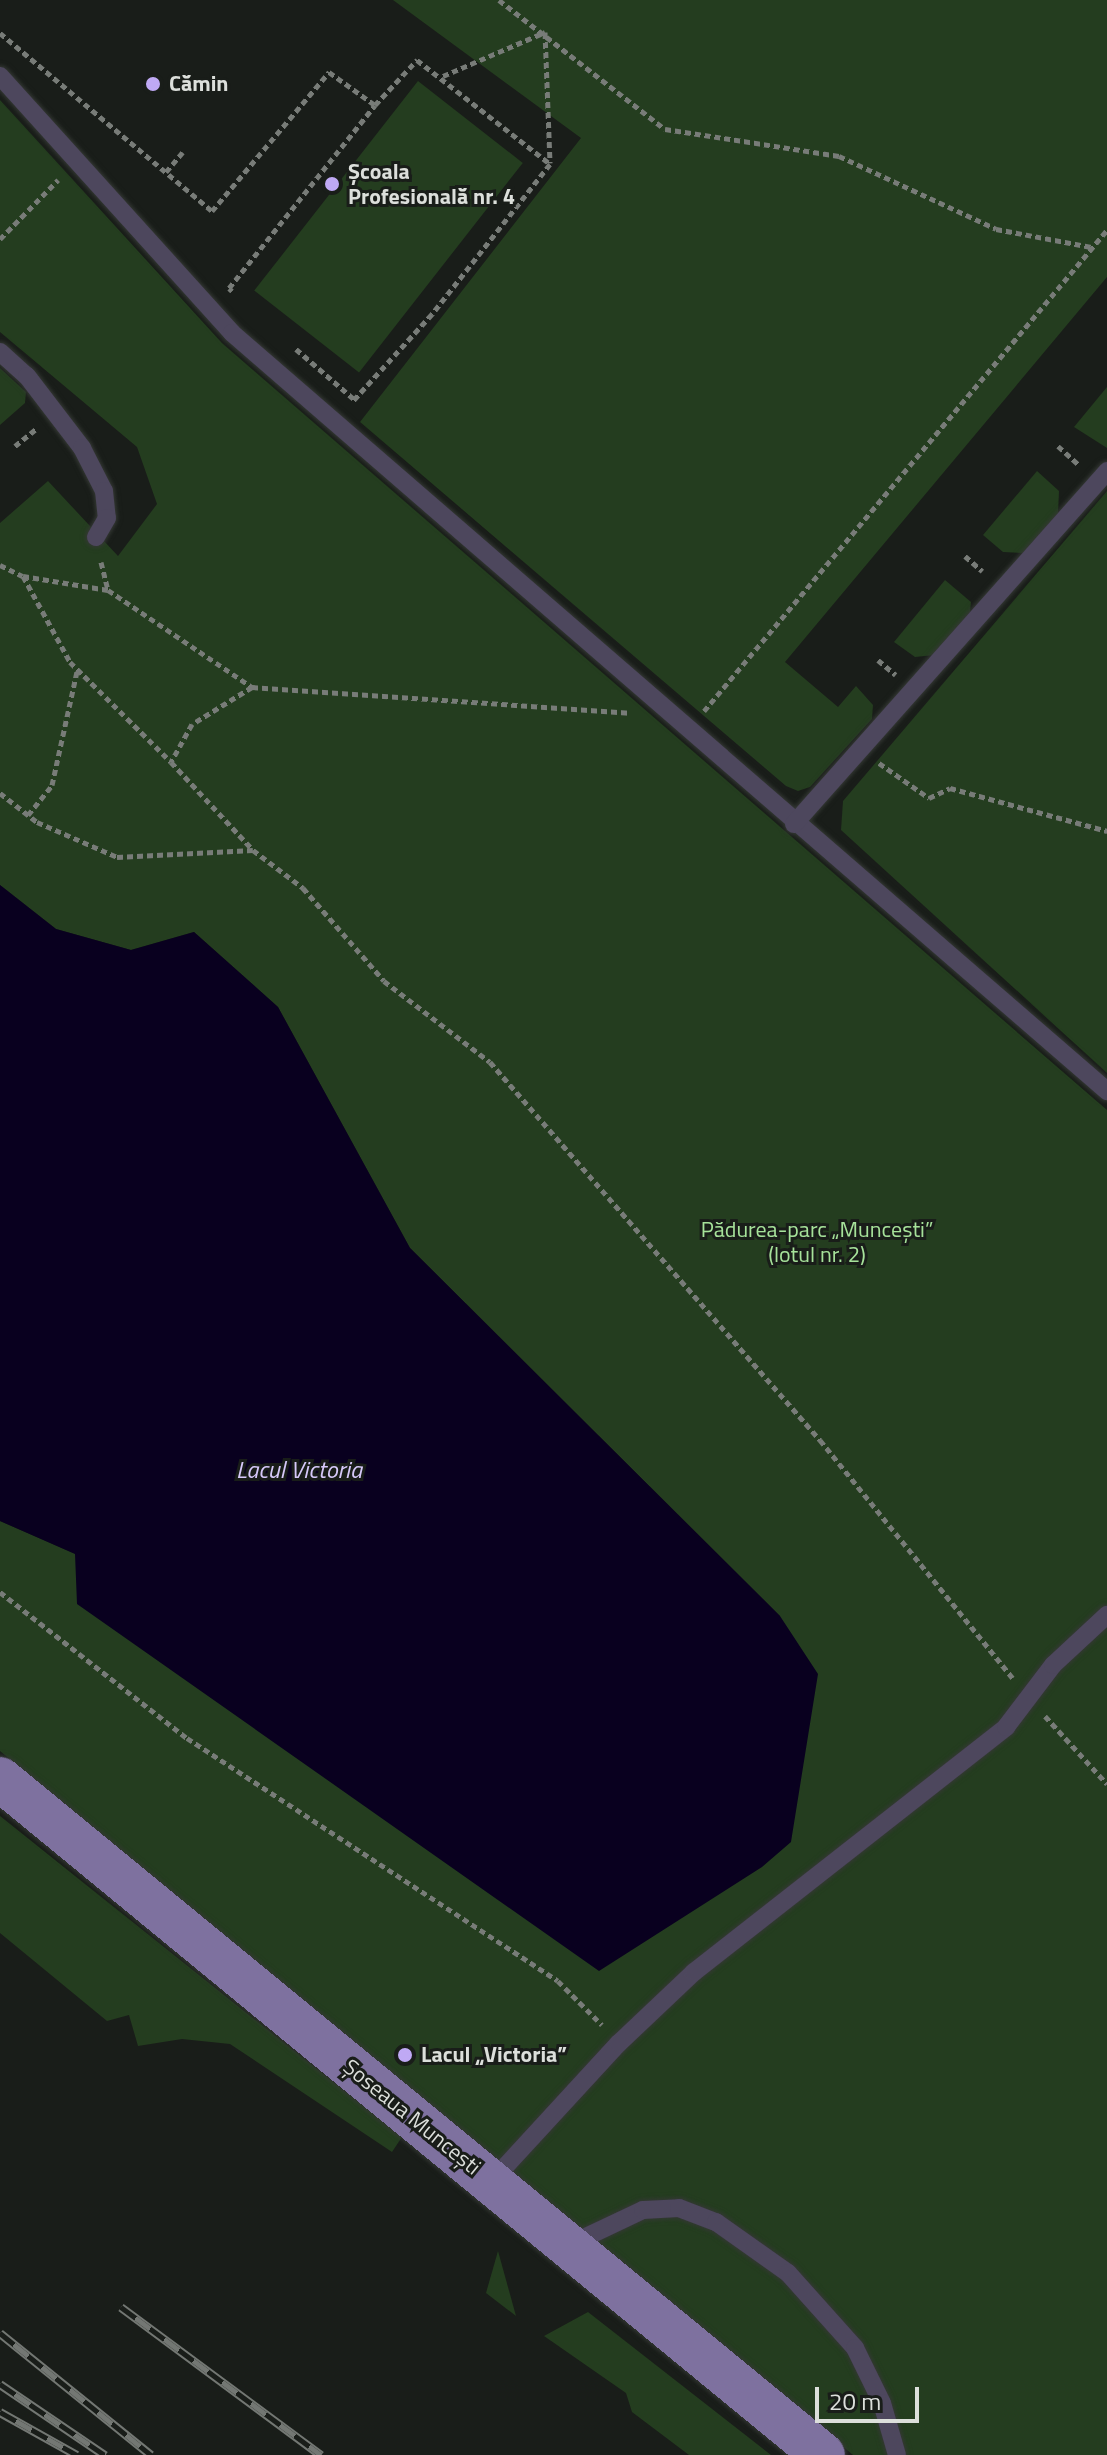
<!DOCTYPE html>
<html>
<head>
<meta charset="utf-8">
<style>
  body { margin:0 }
  #map { position:relative; width:1107px; height:2455px; overflow:hidden; background:#191d19; font-family:"Titillium Web",sans-serif }
  div>[style] { position:absolute }
  .green>* { inset:0; background:#243d1f; transform-origin:0 0 }
  .water>* { inset:0; background:#09001f }
  .path>* { height:5px; margin-top:-2.5px; transform-origin:0; background:repeating-linear-gradient(90deg,#787c78 0 6px,transparent 0 10px) }
  .roads { filter:drop-shadow(0 0 2px #343834) drop-shadow(0 0 2px #343834) }
  .service>* { height:18px; margin:-9px; padding:0 9px; transform-origin:9px; border-radius:9px; background:#4d475d }
  .primary>* { height:44px; margin:-22px; padding:0 22px; transform-origin:22px; border-radius:22px; background:#7e719f }
  .rail>* { height:9px; margin-top:-4.5px; transform-origin:0; background:repeating-linear-gradient(90deg,#191d19 0 18px,#737773 0 36px); box-sizing:border-box; border-block:2px solid #737773 }
  .dots>* { width:22px; height:22px; translate:-50% -50%; box-sizing:border-box; border:4px solid #191d19; border-radius:50% }
  span { translate:-50% -50%; white-space:nowrap; text-align:center; line-height:1.15; -webkit-text-stroke:6px #191d19; paint-order:stroke }
  .poi-label { font-size:22px; color:#dcdfdb; font-weight:700 }
  .left { translate:0 -50%; text-align:left }
  .park-label { font-size:22px; color:#a6e29a }
  .street-label { font-size:22px; color:#dcdfdb }
  .water-label { font-size:24px; color:#d6c8f9; font-style:italic }
  .scale { position:absolute; left:815px; top:2387px; width:104px; height:36px; box-sizing:border-box; border:4px solid #dcdfdb; border-top:0; padding-left:10px; font-size:24px; line-height:28px; white-space:nowrap; color:#dcdfdb; -webkit-text-stroke:6px #191d19; paint-order:stroke }
</style>
</head>
<body>
<div id="map">
  <div class="green">
    <div style="clip-path:polygon(393px 0,1107px 0,1107px 277px,785px 662px,838px 707px,856px 686px,873px 705px,872px 719px,810px 787px,798px 791px,786px 786px,360px 422px,581px 138px)"></div>
    <div style="left:418px;top:81px;width:133px;height:266px;rotate:38deg"></div>
    <div style="clip-path:polygon(0 100px,222px 343px,1107px 1110px,1107px 2455px,853px 2455px,0 1751px,0 1521px,76px 1554px,780px 1616px,410px 1248px,278px 1007px,194px 932px,131px 950px,56px 929px,0 885px,0 523px,48px 481px,118px 556px,157px 504px,137px 447px,0 332px)"></div>
    <div style="clip-path:polygon(0 368px,26px 392px,25px 403px,0 425px)"></div>
    <div style="clip-path:polygon(1107px 387px,1107px 448px,1074px 427px)"></div>
    <div style="clip-path:polygon(1037px 471px,1059px 491px,1058px 514px,1023px 553px,1003px 552px,983px 535px)"></div>
    <div style="clip-path:polygon(1107px 491px,1107px 1073px,841px 830px,843px 801px)"></div>
    <div style="clip-path:polygon(945px 580px,971px 602px,970px 612px,935px 655px,915px 657px,894px 642px)"></div>
    <div style="clip-path:polygon(0 1816px,402px 2137px,392px 2152px,230px 2044px,182px 2039px,138px 2046px,129px 2015px,107px 2021px,0 1933px)"></div>
    <div style="clip-path:polygon(498px 2251px,516px 2316px,486px 2293px)"></div>
    <div style="clip-path:polygon(588px 2312px,771px 2455px,689px 2455px,632px 2412px,626px 2393px,544px 2336px)"></div>
  </div>
  <div class="water">
    <div style="clip-path:polygon(0 885px,56px 929px,131px 950px,194px 932px,278px 1007px,410px 1248px,780px 1616px,818px 1674px,791px 1842px,762px 1867px,599px 1971px,77px 1604px,75px 1554px,0 1521px)"></div>
  </div>
  <div class="path">
    <div style="left:499px;top:0;width:210px;rotate:37.9deg"></div>
    <div style="left:665px;top:129px;width:176px;rotate:8.8deg"></div>
    <div style="left:839px;top:156px;width:173px;rotate:24.9deg"></div>
    <div style="left:996px;top:229px;width:97px;rotate:10.7deg"></div>
    <div style="left:0;top:33px;width:277px;rotate:40deg"></div>
    <div style="left:212px;top:211px;width:182px;rotate:-49.9deg"></div>
    <div style="left:329px;top:72px;width:57px;rotate:35.7deg"></div>
    <div style="left:375px;top:105px;width:62px;rotate:-47deg"></div>
    <div style="left:417px;top:60px;width:169px;rotate:38deg"></div>
    <div style="left:550px;top:164px;width:191px;rotate:128.2deg"></div>
    <div style="left:432px;top:314px;width:119px;rotate:132.3deg"></div>
    <div style="left:443px;top:76px;width:111px;rotate:-23.3deg"></div>
    <div style="left:545px;top:32px;width:131px;rotate:87.8deg"></div>
    <div style="left:166px;top:172px;width:26px;rotate:-50deg"></div>
    <div style="left:0;top:239px;width:83px;rotate:-45.5deg"></div>
    <div style="left:232px;top:291px;width:4px;rotate:-135deg"></div>
    <div style="left:229px;top:288px;width:234px;rotate:-51.4deg"></div>
    <div style="left:296px;top:349px;width:77px;rotate:40.8deg"></div>
    <div style="left:15px;top:446px;width:27px;rotate:-39deg"></div>
    <div style="left:1058px;top:446px;width:27px;rotate:42deg"></div>
    <div style="left:965px;top:556px;width:23px;rotate:41deg"></div>
    <div style="left:101px;top:562px;width:29px;rotate:76deg"></div>
    <div style="left:0;top:565px;width:25px;rotate:26deg"></div>
    <div style="left:23px;top:576px;width:86px;rotate:9.4deg"></div>
    <div style="left:108px;top:590px;width:174px;rotate:34deg"></div>
    <div style="left:252px;top:687px;width:378px;rotate:3.9deg"></div>
    <div style="left:23px;top:576px;width:98px;rotate:61.3deg"></div>
    <div style="left:70px;top:662px;width:142px;rotate:44.7deg"></div>
    <div style="left:878px;top:660px;width:23px;rotate:40deg"></div>
    <div style="left:252px;top:687px;width:70px;rotate:148.3deg"></div>
    <div style="left:192px;top:724px;width:43px;rotate:118.9deg"></div>
    <div style="left:171px;top:762px;width:120px;rotate:47deg"></div>
    <div style="left:253px;top:850px;width:63px;rotate:37.2deg"></div>
    <div style="left:303px;top:888px;width:123px;rotate:48.9deg"></div>
    <div style="left:384px;top:981px;width:133px;rotate:37.4deg"></div>
    <div style="left:490px;top:1062px;width:502px;rotate:48.88deg"></div>
    <div style="left:820px;top:1440px;width:306px;rotate:51deg"></div>
    <div style="left:704px;top:711px;width:628px;rotate:-50.04deg"></div>
    <div style="left:879px;top:763px;width:61px;rotate:35deg"></div>
    <div style="left:929px;top:798px;width:23px;rotate:-25deg"></div>
    <div style="left:950px;top:788px;width:163px;rotate:15.3deg"></div>
    <div style="left:0;top:793px;width:47px;rotate:38.1deg"></div>
    <div style="left:37px;top:822px;width:87px;rotate:23.6deg"></div>
    <div style="left:117px;top:857px;width:136px;rotate:-2.9deg"></div>
    <div style="left:28px;top:815px;width:38px;rotate:-51deg"></div>
    <div style="left:52px;top:785px;width:117px;rotate:-77.6deg"></div>
    <div style="left:0;top:1592px;width:237px;rotate:38deg"></div>
    <div style="left:187px;top:1738px;width:443px;rotate:33.2deg"></div>
    <div style="left:558px;top:1981px;width:62px;rotate:45deg"></div>
    <div style="left:1045px;top:1716px;width:92px;rotate:47.6deg"></div>
  </div>
  <div class="roads">
    <div class="service">
      <div style="left:0;top:76px;width:346px;rotate:47.9deg"></div>
      <div style="left:232px;top:333px;width:1158px;rotate:40.9deg"></div>
      <div style="left:0;top:352px;width:36px;rotate:42deg"></div>
      <div style="left:27px;top:376px;width:91px;rotate:52.6deg"></div>
      <div style="left:82px;top:448px;width:48px;rotate:62.9deg"></div>
      <div style="left:104px;top:491px;width:27px;rotate:84deg"></div>
      <div style="left:107px;top:518px;width:22px;rotate:120deg"></div>
      <div style="left:794px;top:824px;width:472px;rotate:-48.4deg"></div>
      <div style="left:491px;top:2182px;width:189px;rotate:-47.4deg"></div>
      <div style="left:619px;top:2043px;width:103px;rotate:-43.4deg"></div>
      <div style="left:694px;top:1972px;width:397px;rotate:-38.1deg"></div>
      <div style="left:1006px;top:1727px;width:78px;rotate:-52.8deg"></div>
      <div style="left:1053px;top:1665px;width:74px;rotate:-42.8deg"></div>
      <div style="left:569px;top:2245px;width:82px;rotate:-25.3deg"></div>
      <div style="left:643px;top:2210px;width:36px;rotate:-3deg"></div>
      <div style="left:679px;top:2208px;width:40px;rotate:21deg"></div>
      <div style="left:716px;top:2222px;width:88px;rotate:35.3deg"></div>
      <div style="left:788px;top:2273px;width:101px;rotate:48.2deg"></div>
      <div style="left:855px;top:2348px;width:61px;rotate:63.9deg"></div>
      <div style="left:882px;top:2403px;width:54px;rotate:73.9deg"></div>
    </div>
    <div class="primary">
      <div style="left:0;top:1779px;width:1065px;rotate:39.4deg"></div>
    </div>
  </div>
  <div class="rail">
    <div style="left:121px;top:2307px;width:249px;rotate:36.5deg"></div>
    <div style="left:0;top:2333px;width:194px;rotate:38.9deg"></div>
    <div style="left:0;top:2384px;width:127px;rotate:34.1deg"></div>
    <div style="left:0;top:2412px;width:88px;rotate:29.2deg"></div>
  </div>
  <div class="dots">
    <div style="left:153px;top:84px;background:#bfa9f4"></div>
    <div style="left:332px;top:184px;background:#bfa9f4"></div>
    <div style="left:405px;top:2055px;background:#bfa9f4"></div>
  </div>
  <div class="poi-label">
    <span class="left" style="left:169px;top:84px">Cămin</span>
    <span class="left" style="left:348px;top:184px">Școala<br>Profesională nr. 4</span>
    <span class="left" style="left:421px;top:2055px">Lacul „Victoria”</span>
  </div>
  <div class="park-label">
    <span style="left:817px;top:1242px">Pădurea-parc „Muncești”<br>(lotul nr. 2)</span>
  </div>
  <div class="street-label">
    <span style="left:412px;top:2117px;rotate:39deg">Șoseaua Muncești</span>
  </div>
  <div class="water-label">
    <span style="left:299px;top:1470px">Lacul Victoria</span>
  </div>
  <div class="scale">20 m</div>
</div>
</body>
</html>
